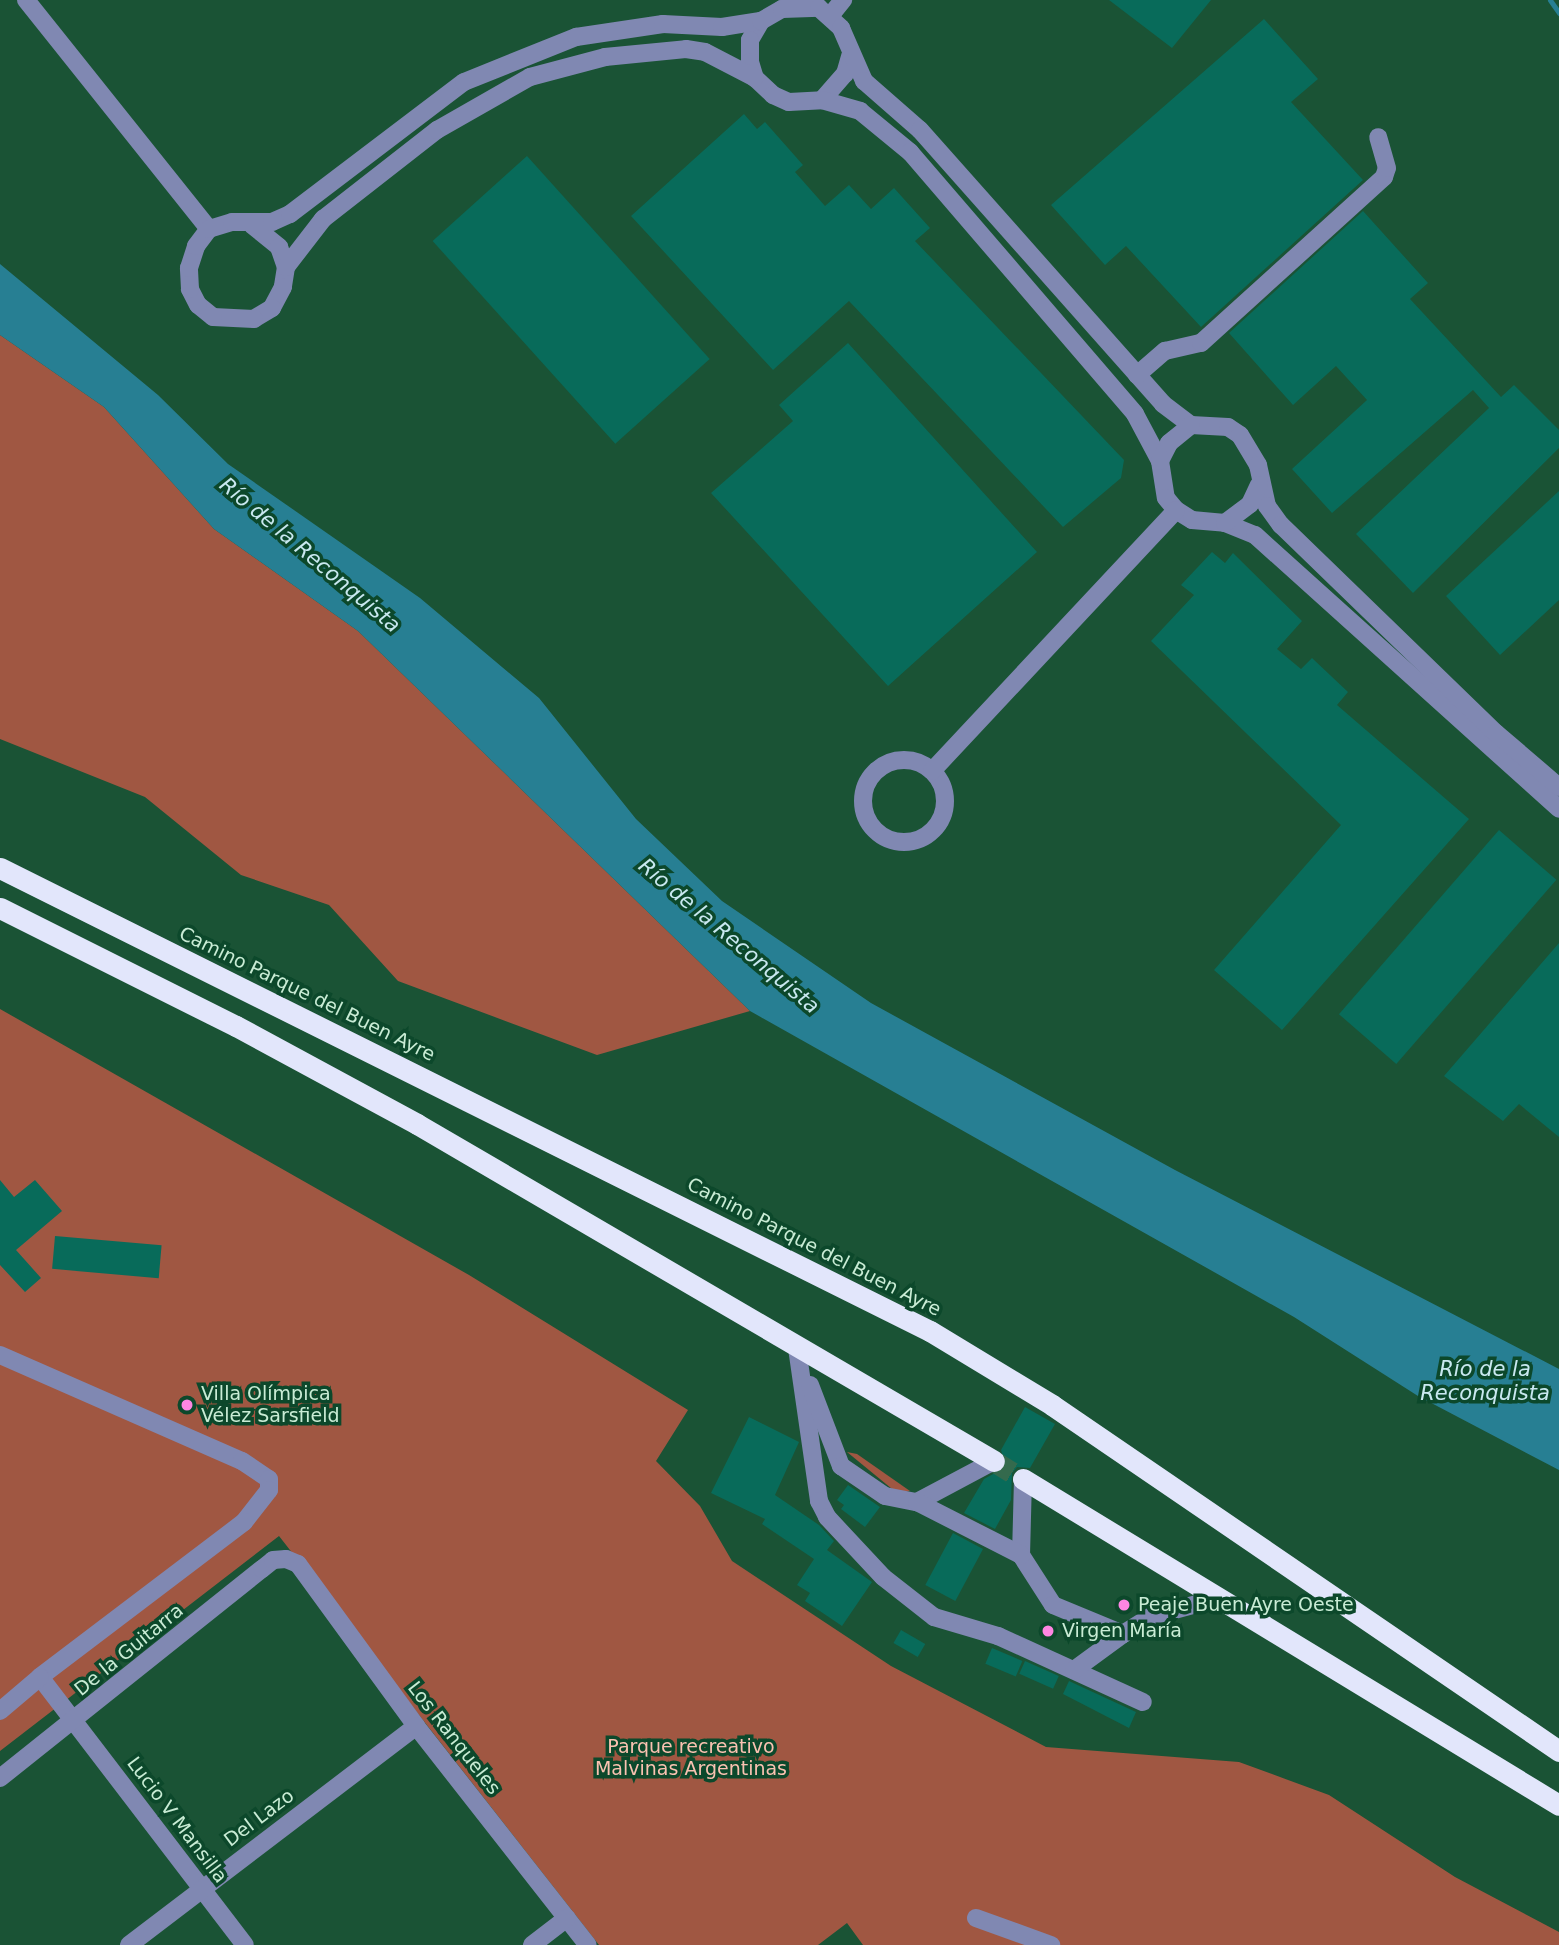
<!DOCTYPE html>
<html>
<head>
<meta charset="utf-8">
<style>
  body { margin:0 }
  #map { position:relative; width:1559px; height:1945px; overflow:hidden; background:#1a5335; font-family:"DejaVu Sans",sans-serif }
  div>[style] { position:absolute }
  .green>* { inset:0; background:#a05742 }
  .water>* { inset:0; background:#277f93 }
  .stream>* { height:5px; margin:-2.5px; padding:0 2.5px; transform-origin:2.5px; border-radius:2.5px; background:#277f93 }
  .building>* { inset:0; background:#086b5a; transform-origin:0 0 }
  .highway-tunnel>* { height:21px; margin-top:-10.5px; transform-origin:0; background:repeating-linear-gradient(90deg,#346a4d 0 21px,transparent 0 31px) }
  .minor>* { height:18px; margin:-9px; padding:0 9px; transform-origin:9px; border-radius:9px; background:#8088b2 }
  .minor>.ring { margin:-9px; padding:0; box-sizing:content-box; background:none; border:18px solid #8088b2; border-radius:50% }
  .highway>* { height:21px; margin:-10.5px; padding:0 10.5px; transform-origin:10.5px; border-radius:10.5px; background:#e2e6fb }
  .dots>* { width:19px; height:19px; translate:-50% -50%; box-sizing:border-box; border:4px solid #0c482b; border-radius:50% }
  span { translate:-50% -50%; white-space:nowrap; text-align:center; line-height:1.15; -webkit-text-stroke:7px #0c482b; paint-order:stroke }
  .street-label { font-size:19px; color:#c9ecd5 }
  .poi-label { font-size:19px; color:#c9ecd5 }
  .left { translate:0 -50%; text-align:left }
  .park-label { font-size:19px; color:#fac2b1 }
  .water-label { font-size:21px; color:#c9e8f0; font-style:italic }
</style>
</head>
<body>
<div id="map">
  <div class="green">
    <div style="clip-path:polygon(0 335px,104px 407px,214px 529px,358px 631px,750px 1011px,597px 1055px,398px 981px,329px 905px,241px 875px,145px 797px,0 739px)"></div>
    <div style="clip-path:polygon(0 1009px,469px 1275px,688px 1410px,656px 1461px,700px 1506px,732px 1561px,891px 1666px,1046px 1747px,1239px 1762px,1329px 1795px,1455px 1877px,1559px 1932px,1559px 1945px,863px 1945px,847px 1923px,818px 1945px,599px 1945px,279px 1536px,0 1751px)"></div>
    <div style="clip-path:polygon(847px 1452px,857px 1454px,910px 1491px,897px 1493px)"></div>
  </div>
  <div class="water">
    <div style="clip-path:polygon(0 264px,158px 395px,228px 464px,420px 598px,539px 698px,636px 819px,722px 901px,871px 1003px,1175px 1170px,1559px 1369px,1559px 1470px,1418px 1396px,1294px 1317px,750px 1011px,358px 631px,214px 529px,104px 407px,0 335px)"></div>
  </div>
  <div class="stream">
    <div style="left:1550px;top:0;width:16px;rotate:55deg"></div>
  </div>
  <div class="building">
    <div style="clip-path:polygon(1109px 0,1211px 0,1172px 48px)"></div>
    <div style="clip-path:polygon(1264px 19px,1318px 79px,1291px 102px,1363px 180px,1201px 327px,1126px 246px,1105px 265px,1051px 205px)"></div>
    <div style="clip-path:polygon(744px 114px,757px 129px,765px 122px,803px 165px,795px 172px,825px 206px,849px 185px,871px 209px,894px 188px,930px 228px,915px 241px,1124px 460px,1121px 478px,1063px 527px,849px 301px,773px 370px,631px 216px)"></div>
    <div style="left:527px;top:156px;width:273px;height:127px;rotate:48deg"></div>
    <div style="clip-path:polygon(1363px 211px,1428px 283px,1410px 299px,1501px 397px,1514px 385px,1559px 430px,1559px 448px,1413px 593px,1356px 534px,1489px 408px,1473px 390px,1332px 513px,1292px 469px,1367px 400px,1336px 366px,1293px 405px,1229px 333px)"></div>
    <div style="clip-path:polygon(848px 343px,1037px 552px,888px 686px,711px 493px,793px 421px,779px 405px)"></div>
    <div style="clip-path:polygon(1559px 491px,1559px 600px,1500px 655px,1446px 596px)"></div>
    <div style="clip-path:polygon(1212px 552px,1225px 563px,1233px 553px,1302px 621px,1277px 649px,1301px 669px,1312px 658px,1348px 692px,1337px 705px,1469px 819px,1282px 1030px,1214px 970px,1341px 825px,1151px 641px,1194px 595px,1181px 585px)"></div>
    <div style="left:1499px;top:830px;width:76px;height:244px;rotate:41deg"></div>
    <div style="clip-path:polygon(1559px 943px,1559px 1137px,1519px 1104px,1503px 1121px,1444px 1076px)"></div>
    <div style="clip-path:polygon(0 1180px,14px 1197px,35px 1180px,62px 1211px,16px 1250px,41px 1278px,25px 1292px,0 1265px)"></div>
    <div style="left:55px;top:1236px;width:107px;height:33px;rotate:5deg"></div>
    <div style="clip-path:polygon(1025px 1407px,1055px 1424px,1030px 1468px,1017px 1467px,1012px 1473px,1011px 1500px,995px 1529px,964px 1513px,984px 1479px,1006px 1467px,1001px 1450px)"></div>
    <div style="clip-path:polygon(749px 1417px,799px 1442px,775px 1495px,819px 1525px,834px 1541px,827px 1550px,872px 1582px,842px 1626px,805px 1601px,810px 1593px,797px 1585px,814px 1559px,762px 1524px,765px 1519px,711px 1493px)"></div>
    <div style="clip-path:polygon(848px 1485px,880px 1507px,865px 1527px,841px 1509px,844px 1505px,837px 1500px)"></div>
    <div style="left:953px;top:1533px;width:34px;height:59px;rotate:28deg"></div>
    <div style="left:901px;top:1630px;width:28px;height:15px;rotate:30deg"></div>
    <div style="left:992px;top:1648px;width:33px;height:17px;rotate:23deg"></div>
    <div style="left:1025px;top:1661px;width:37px;height:14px;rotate:24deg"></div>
    <div style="clip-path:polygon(1069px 1681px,1136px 1712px,1129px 1728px,1063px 1694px)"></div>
  </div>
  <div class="highway-tunnel">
    <div style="left:994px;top:1461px;width:34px;rotate:32deg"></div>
  </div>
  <div class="minor">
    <div style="left:26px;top:0;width:293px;rotate:51.4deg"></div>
    <div style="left:830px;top:16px;width:21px;rotate:-51deg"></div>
    <div style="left:761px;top:21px;width:22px;rotate:120deg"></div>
    <div style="left:750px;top:40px;width:22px;rotate:90deg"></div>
    <div style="left:750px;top:62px;width:17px;rotate:73deg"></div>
    <div style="left:755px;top:78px;width:25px;rotate:43deg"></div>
    <div style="left:773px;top:95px;width:17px;rotate:24deg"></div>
    <div style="left:789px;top:102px;width:33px;rotate:-3deg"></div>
    <div style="left:822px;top:100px;width:35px;rotate:-49deg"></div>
    <div style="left:845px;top:74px;width:19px;rotate:-74deg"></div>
    <div style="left:822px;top:100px;width:40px;rotate:16deg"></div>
    <div style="left:860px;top:111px;width:65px;rotate:39.4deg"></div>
    <div style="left:910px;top:152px;width:345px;rotate:49.3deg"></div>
    <div style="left:1135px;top:414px;width:53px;rotate:62deg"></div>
    <div style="left:1160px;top:461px;width:37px;rotate:81deg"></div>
    <div style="left:1166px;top:498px;width:16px;rotate:50deg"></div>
    <div style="left:1176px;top:510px;width:19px;rotate:32deg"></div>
    <div style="left:1192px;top:520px;width:33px;rotate:5deg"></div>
    <div style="left:1225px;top:523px;width:32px;rotate:22deg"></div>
    <div style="left:1255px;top:535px;width:409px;rotate:42deg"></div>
    <div style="left:252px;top:225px;width:35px;rotate:39deg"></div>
    <div style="left:279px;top:247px;width:21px;rotate:71deg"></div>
    <div style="left:286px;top:267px;width:20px;rotate:99deg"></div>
    <div style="left:283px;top:287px;width:24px;rotate:118deg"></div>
    <div style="left:272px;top:308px;width:21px;rotate:149deg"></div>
    <div style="left:254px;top:319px;width:41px;rotate:-177.2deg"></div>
    <div style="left:213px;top:317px;width:19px;rotate:-141deg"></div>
    <div style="left:198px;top:305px;width:18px;rotate:-117deg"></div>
    <div style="left:190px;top:289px;width:21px;rotate:-93deg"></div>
    <div style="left:189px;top:268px;width:23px;rotate:-72deg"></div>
    <div style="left:196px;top:246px;width:21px;rotate:-53deg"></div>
    <div style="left:209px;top:229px;width:24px;rotate:-17deg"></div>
    <div style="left:232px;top:222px;width:40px"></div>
    <div style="left:272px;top:222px;width:20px;rotate:-24deg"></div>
    <div style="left:290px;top:214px;width:218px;rotate:-37.2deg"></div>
    <div style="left:464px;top:82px;width:121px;rotate:-21.9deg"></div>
    <div style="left:576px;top:37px;width:88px;rotate:-8.5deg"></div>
    <div style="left:663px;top:24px;width:59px;rotate:2.9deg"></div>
    <div style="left:722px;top:27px;width:39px;rotate:-9deg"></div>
    <div style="left:761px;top:21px;width:24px;rotate:-30deg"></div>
    <div style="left:782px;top:9px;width:37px;rotate:-2deg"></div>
    <div style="left:819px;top:8px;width:30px;rotate:42deg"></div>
    <div style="left:841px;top:28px;width:58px;rotate:66.5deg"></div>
    <div style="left:864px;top:81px;width:74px;rotate:41.2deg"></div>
    <div style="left:920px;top:130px;width:366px;rotate:48.4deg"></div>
    <div style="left:1163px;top:404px;width:35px;rotate:37deg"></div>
    <div style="left:1191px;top:425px;width:37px;rotate:3deg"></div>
    <div style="left:1228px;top:427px;width:14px;rotate:34deg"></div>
    <div style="left:1240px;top:435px;width:35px;rotate:59deg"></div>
    <div style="left:1258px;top:465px;width:42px;rotate:77.6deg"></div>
    <div style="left:1267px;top:506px;width:24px;rotate:54deg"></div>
    <div style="left:1281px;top:525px;width:299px;rotate:44.1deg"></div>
    <div style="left:1496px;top:733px;width:83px;rotate:40.6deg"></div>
    <div style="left:286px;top:267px;width:61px;rotate:-52.4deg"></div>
    <div style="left:323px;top:219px;width:145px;rotate:-38deg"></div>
    <div style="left:437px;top:130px;width:107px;rotate:-29.7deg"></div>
    <div style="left:530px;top:77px;width:78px;rotate:-14.9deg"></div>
    <div style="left:605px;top:57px;width:81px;rotate:-5.6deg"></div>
    <div style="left:686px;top:49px;width:19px;rotate:9deg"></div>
    <div style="left:705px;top:52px;width:56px;rotate:27.5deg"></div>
    <div style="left:1137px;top:375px;width:37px;rotate:-41deg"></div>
    <div style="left:1165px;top:351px;width:37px;rotate:-13deg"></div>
    <div style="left:1201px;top:343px;width:247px;rotate:-42.2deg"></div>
    <div style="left:1384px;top:177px;width:9px;rotate:-72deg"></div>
    <div style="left:1387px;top:168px;width:32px;rotate:-106deg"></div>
    <div style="left:1160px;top:461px;width:20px;rotate:-63deg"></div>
    <div style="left:1169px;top:443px;width:28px;rotate:-39deg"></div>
    <div style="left:1225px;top:523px;width:31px;rotate:-37deg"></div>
    <div style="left:1250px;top:504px;width:21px;rotate:-65deg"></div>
    <div class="ring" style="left:863px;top:760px;width:64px;height:64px"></div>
    <div style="left:932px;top:771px;width:357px;rotate:-46.9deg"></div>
    <div style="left:797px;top:1348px;width:155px;rotate:81.8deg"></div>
    <div style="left:819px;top:1501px;width:18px;rotate:63deg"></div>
    <div style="left:827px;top:1517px;width:82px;rotate:47deg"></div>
    <div style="left:883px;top:1577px;width:65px;rotate:38.1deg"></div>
    <div style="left:934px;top:1617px;width:67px;rotate:16.5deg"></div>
    <div style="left:998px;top:1636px;width:159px;rotate:24.5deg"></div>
    <div style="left:0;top:1355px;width:264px;rotate:23.7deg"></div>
    <div style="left:242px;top:1461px;width:32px;rotate:34deg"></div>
    <div style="left:269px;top:1479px;width:11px;rotate:90deg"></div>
    <div style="left:269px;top:1490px;width:41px;rotate:128deg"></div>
    <div style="left:244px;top:1522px;width:256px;rotate:142.8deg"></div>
    <div style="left:40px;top:1677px;width:337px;rotate:52.6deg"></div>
    <div style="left:810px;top:1385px;width:87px;rotate:69.1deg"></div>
    <div style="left:841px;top:1466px;width:53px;rotate:34.3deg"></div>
    <div style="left:885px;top:1496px;width:33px;rotate:11deg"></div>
    <div style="left:917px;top:1502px;width:87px;rotate:-28deg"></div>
    <div style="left:1023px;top:1479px;width:76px;rotate:91.5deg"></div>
    <div style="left:1021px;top:1555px;width:59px;rotate:57.4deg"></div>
    <div style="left:1053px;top:1605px;width:76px;rotate:22.5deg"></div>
    <div style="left:1123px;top:1634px;width:34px;rotate:-32deg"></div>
    <div style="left:1152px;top:1616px;width:69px;rotate:-15deg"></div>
    <div style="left:917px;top:1502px;width:117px;rotate:27deg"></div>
    <div style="left:1074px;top:1670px;width:61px;rotate:-36.3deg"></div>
    <div style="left:0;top:1711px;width:52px;rotate:-40.4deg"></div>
    <div style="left:0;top:1778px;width:335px;rotate:-38.6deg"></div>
    <div style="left:262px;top:1569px;width:14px;rotate:-39deg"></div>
    <div style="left:273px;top:1560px;width:13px;rotate:-4deg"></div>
    <div style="left:286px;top:1559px;width:13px;rotate:23deg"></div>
    <div style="left:298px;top:1564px;width:200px;rotate:53.9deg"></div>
    <div style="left:416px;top:1726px;width:278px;rotate:51.9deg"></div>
    <div style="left:976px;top:1918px;width:80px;rotate:19.8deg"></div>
    <div style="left:129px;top:1945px;width:361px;rotate:-37.3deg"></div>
    <div style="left:532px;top:1945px;width:44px;rotate:-37.6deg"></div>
  </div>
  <div class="highway">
    <div style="left:0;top:868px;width:1039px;rotate:26.47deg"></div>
    <div style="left:930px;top:1331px;width:143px;rotate:31.2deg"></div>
    <div style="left:1052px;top:1405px;width:614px;rotate:34.31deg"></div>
    <div style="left:0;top:908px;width:264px;rotate:26.6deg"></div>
    <div style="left:236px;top:1026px;width:206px;rotate:28.4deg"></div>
    <div style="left:417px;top:1124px;width:668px;rotate:30.29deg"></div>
    <div style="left:1023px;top:1479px;width:627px;rotate:31.31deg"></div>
  </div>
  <div class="dots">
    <div style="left:187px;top:1405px;background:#fd86e2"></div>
    <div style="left:1124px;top:1605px;background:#fd86e2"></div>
    <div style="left:1048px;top:1631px;background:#fd86e2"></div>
  </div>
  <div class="street-label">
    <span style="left:307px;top:994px;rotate:26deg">Camino Parque del Buen Ayre</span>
    <span style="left:814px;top:1247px;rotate:27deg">Camino Parque del Buen Ayre</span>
    <span style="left:129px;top:1650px;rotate:-39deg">De la Guitarra</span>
    <span style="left:454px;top:1738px;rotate:52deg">Los Ranqueles</span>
    <span style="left:259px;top:1818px;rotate:-37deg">Del Lazo</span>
    <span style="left:177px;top:1820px;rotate:53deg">Lucio V Mansilla</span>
  </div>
  <div class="poi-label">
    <span class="left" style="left:201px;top:1405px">Villa Olímpica<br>Vélez Sarsfield</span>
    <span class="left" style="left:1138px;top:1605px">Peaje Buen Ayre Oeste</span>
    <span class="left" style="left:1062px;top:1631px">Virgen María</span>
  </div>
  <div class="park-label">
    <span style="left:691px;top:1758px">Parque recreativo<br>Malvinas Argentinas</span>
  </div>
  <div class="water-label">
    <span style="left:310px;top:555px;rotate:40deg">Río de la Reconquista</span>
    <span style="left:729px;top:936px;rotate:40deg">Río de la Reconquista</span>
    <span style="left:1485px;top:1381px">Río de la<br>Reconquista</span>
  </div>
</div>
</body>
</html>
